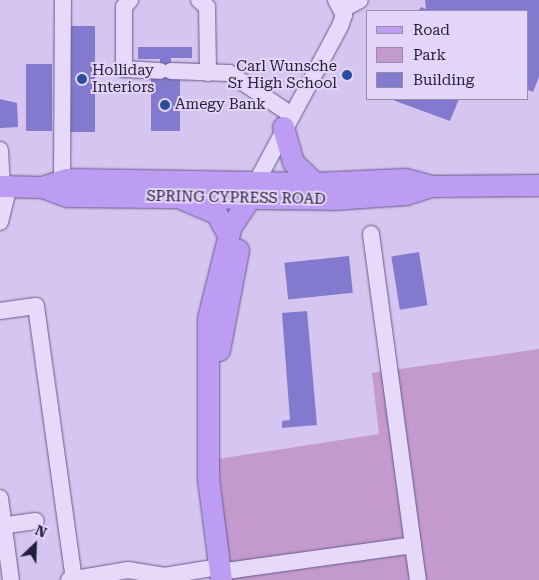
<!DOCTYPE html>
<html>
<head>
<meta charset="utf-8">
<style>
  body { margin:0 }
  #map { position:relative; width:539px; height:580px; overflow:hidden; background:#d6c5f0; font-family:"Roboto Serif",serif }
  div>[style] { position:absolute }
  .green>* { inset:0; background:#c499ce }
  .building>* { inset:0; background:#837acf; transform-origin:0 0 }
  .roads { filter:drop-shadow(0 0 1px #655b8b) drop-shadow(0 0 1px #655b8b) }
  .minor>* { height:16px; margin:-8px; padding:0 8px; transform-origin:8px; border-radius:8px; background:#e6d9fa }
  .major>* { height:21px; margin:-10.5px; padding:0 10.5px; transform-origin:10.5px; border-radius:10.5px; background:#bd9df3 }
  .dots>* { width:14px; height:14px; translate:-50% -50%; box-sizing:border-box; border:2px solid #e3d5f7; border-radius:50% }
  span { translate:-50% -50%; white-space:nowrap; text-align:center; line-height:1.15; -webkit-text-stroke:4px #e3d5f7; paint-order:stroke }
  .poi-label { font-size:15px; color:#241f3b }
  .right { translate:-100% -50%; text-align:right }
  .left { translate:0 -50%; text-align:left }
  .street-label { font-size:15px; color:#241f3b }
  .legend { position:absolute; left:366px; top:10px; width:162px; height:90px; box-sizing:border-box; background:#e3d5f7; border:1px solid #978cac; margin:0; padding:6px 9px; list-style:none; font-size:15px; color:#241f3b }
  .legend li { display:flex; align-items:center; gap:10px; height:25px }
  .legend b { width:25px; border:1px solid #978cac }
  .north { position:absolute; left:10px; top:520px; width:50px; height:50px; -webkit-text-stroke:4px #e3d5f7; paint-order:stroke; rotate:24deg; font-size:14px; font-weight:700; line-height:20px; text-align:center; color:#241f3b }
  .north::after { content:''; display:block; margin:auto; width:18px; height:22px; background:#241f3b; clip-path:polygon(50% 0,100% 100%,50% 72%,0 100%) }
</style>
</head>
<body>
<div id="map">
  <div class="green">
    <div style="clip-path:polygon(539px 349px,539px 580px,231px 580px,218px 459px,379px 434px,372px 373px)"></div>
  </div>
  <div class="building">
    <div style="clip-path:polygon(425px 0,539px 0,539px 77px,533px 92px,528px 90px,528px 11px,418px 11px,421px 7px,426px 9px)"></div>
    <div style="left:68px;top:26px;width:27px;height:106px"></div>
    <div style="clip-path:polygon(138px 47px,192px 47px,192px 58px,171px 58px,171px 78px,180px 78px,180px 131px,151px 131px,151px 78px,160px 78px,160px 59px,138px 59px)"></div>
    <div style="left:26px;top:64px;width:26px;height:67px"></div>
    <div style="clip-path:polygon(0 99px,17px 103px,18px 127px,0 128px)"></div>
    <div style="clip-path:polygon(390px 99px,459px 99px,450px 121px)"></div>
    <div style="left:419px;top:252px;width:54px;height:28px;rotate:81deg"></div>
    <div style="left:349px;top:256px;width:37px;height:65px;rotate:84deg"></div>
    <div style="clip-path:polygon(307px 311px,317px 425px,282px 428px,282px 421px,290px 420px,282px 313px)"></div>
  </div>
  <div class="roads">
    <div class="minor">
      <div style="left:130px;top:0;width:9px;rotate:131deg"></div>
      <div style="left:124px;top:7px;width:62px;rotate:90deg"></div>
      <div style="left:124px;top:69px;width:36px;rotate:3deg"></div>
      <div style="left:199px;top:0;width:11px;rotate:41deg"></div>
      <div style="left:207px;top:7px;width:66px;rotate:89.1deg"></div>
      <div style="left:343px;top:9px;width:19px;rotate:-28deg"></div>
      <div style="left:171px;top:71px;width:58px;rotate:2deg"></div>
      <div style="left:229px;top:73px;width:73px;rotate:33.9deg"></div>
      <div style="left:0;top:150px;width:36px;rotate:87deg"></div>
      <div style="left:62px;top:181px;width:181px;rotate:-89.7deg"></div>
      <div style="left:257px;top:181px;width:176px;rotate:-61.8deg"></div>
      <div style="left:340px;top:26px;width:12px;rotate:-70deg"></div>
      <div style="left:344px;top:15px;width:17px;rotate:-118deg"></div>
      <div style="left:0;top:222px;width:36px;rotate:-76deg"></div>
      <div style="left:371px;top:234px;width:314px;rotate:82.3deg"></div>
      <div style="left:0;top:311px;width:36px;rotate:-8deg"></div>
      <div style="left:36px;top:306px;width:277px;rotate:82.1deg"></div>
      <div style="left:0;top:498px;width:83px;rotate:82.4deg"></div>
      <div style="left:0;top:526px;width:36px;rotate:-8deg"></div>
      <div style="left:219px;top:572px;width:196px;rotate:-7.9deg"></div>
      <div style="left:413px;top:545px;width:35px;rotate:82deg"></div>
      <div style="left:69px;top:580px;width:60px;rotate:-9.6deg"></div>
      <div style="left:128px;top:570px;width:36px;rotate:9deg"></div>
      <div style="left:164px;top:576px;width:56px;rotate:-9.3deg"></div>
    </div>
    <div class="major">
      <div style="left:283px;top:127px;width:36px;rotate:74deg"></div>
      <div style="left:293px;top:162px;width:30px;rotate:44deg"></div>
      <div style="left:0;top:186px;width:42px;rotate:1.4deg"></div>
      <div style="left:42px;top:187px;width:26px;rotate:-18deg"></div>
      <div style="left:67px;top:179px;width:248px;rotate:0.9deg"></div>
      <div style="left:315px;top:183px;width:90px;rotate:-2.5deg"></div>
      <div style="left:405px;top:179px;width:27px;rotate:15deg"></div>
      <div style="left:42px;top:187px;width:27px;rotate:20deg"></div>
      <div style="left:67px;top:196px;width:266px;rotate:0.6deg"></div>
      <div style="left:333px;top:199px;width:73px;rotate:-3.9deg"></div>
      <div style="left:406px;top:194px;width:26px;rotate:-18deg"></div>
      <div style="left:431px;top:186px;width:108px;rotate:-0.5deg"></div>
      <div style="left:183px;top:199px;width:36px;rotate:23deg"></div>
      <div style="left:216px;top:213px;width:25px;rotate:61deg"></div>
      <div style="left:219px;top:350px;width:102px;rotate:-79.2deg"></div>
      <div style="left:221px;top:580px;width:102px;rotate:-97.3deg"></div>
      <div style="left:208px;top:479px;width:161px;rotate:-90deg"></div>
      <div style="left:208px;top:318px;width:95px;rotate:-76deg"></div>
      <div style="left:231px;top:226px;width:36px;rotate:-56deg"></div>
    </div>
  </div>
  <div class="dots">
    <div style="left:347px;top:75px;background:#294e9c"></div>
    <div style="left:82px;top:79px;background:#294e9c"></div>
    <div style="left:165px;top:105px;background:#294e9c"></div>
  </div>
  <div class="poi-label">
    <span class="right" style="left:337px;top:75px">Carl Wunsche<br>Sr High School</span>
    <span class="left" style="left:92px;top:79px">Holliday<br>Interiors</span>
    <span class="left" style="left:175px;top:105px">Amegy Bank</span>
  </div>
  <div class="street-label">
    <span style="left:236px;top:198px;rotate:1deg">SPRING CYPRESS ROAD</span>
  </div>
  <ul class="legend">
  <li><b style="height:6px;background:#bd9df3"></b>Road</li>
  <li><b style="height:14px;background:#c499ce"></b>Park</li>
  <li><b style="height:14px;background:#837acf"></b>Building</li>
  </ul>
  <div class="north">N</div>
</div>
</body>
</html>
